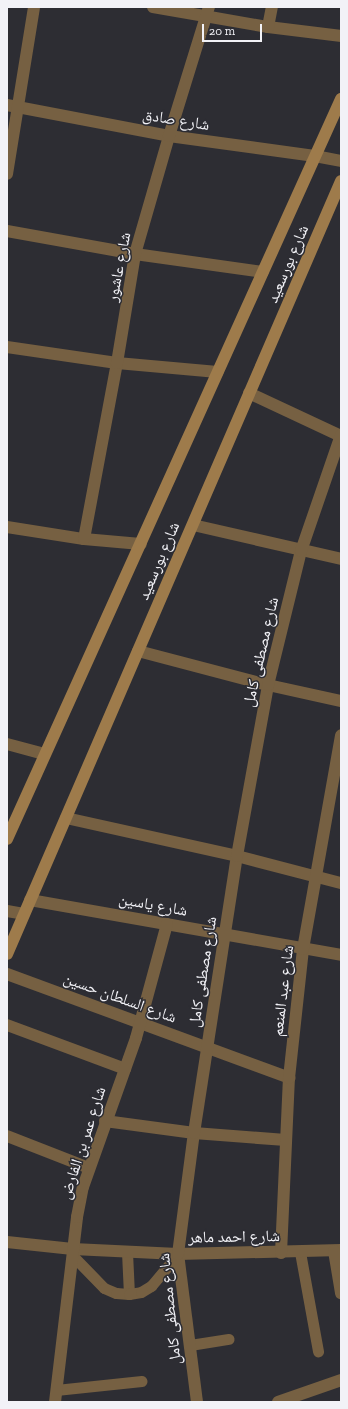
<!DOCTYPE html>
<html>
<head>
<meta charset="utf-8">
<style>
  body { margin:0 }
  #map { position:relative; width:348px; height:1409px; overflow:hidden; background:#2d2d33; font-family:"Zilla Slab","Noto Naskh Arabic",serif }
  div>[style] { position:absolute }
  .lane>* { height:11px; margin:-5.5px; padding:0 5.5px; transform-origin:5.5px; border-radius:5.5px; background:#766042 }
  .street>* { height:12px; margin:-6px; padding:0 6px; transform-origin:6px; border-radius:6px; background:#766042 }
  .secondary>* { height:12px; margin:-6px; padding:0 6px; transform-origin:6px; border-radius:6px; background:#9e7b4b }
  span { translate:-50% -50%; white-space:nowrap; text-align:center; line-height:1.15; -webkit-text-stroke:3px #2d2d33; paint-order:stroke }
  .street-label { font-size:16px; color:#f2f2f7 }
  .frame { position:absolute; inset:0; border:8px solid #f2f2f7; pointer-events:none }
  .scale { position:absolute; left:202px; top:24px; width:60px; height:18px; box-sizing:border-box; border:2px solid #f2f2f7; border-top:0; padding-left:5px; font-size:12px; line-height:14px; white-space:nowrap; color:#f2f2f7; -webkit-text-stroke:3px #2d2d33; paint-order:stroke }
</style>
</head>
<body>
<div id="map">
  <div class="lane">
    <div style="left:127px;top:1252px;width:42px;rotate:87.3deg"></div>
    <div style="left:300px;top:1252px;width:101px;rotate:79.7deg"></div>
    <div style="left:72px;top:1255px;width:46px;rotate:45.9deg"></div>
    <div style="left:104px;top:1288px;width:13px;rotate:23deg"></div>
    <div style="left:116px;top:1293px;width:13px;rotate:4deg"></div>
    <div style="left:129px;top:1294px;width:12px;rotate:-9deg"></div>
    <div style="left:141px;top:1292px;width:12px;rotate:-31deg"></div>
    <div style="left:151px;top:1286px;width:42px;rotate:-49.8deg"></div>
    <div style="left:190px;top:1345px;width:39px;rotate:-9deg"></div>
    <div style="left:56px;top:1390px;width:86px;rotate:-6deg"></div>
  </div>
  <div class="street">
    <div style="left:153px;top:7px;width:117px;rotate:9.9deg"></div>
    <div style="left:268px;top:27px;width:74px;rotate:7deg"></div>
    <div style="left:268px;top:27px;width:20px;rotate:-79deg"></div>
    <div style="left:7px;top:105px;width:165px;rotate:10.8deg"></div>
    <div style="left:169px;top:136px;width:147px;rotate:7.8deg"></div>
    <div style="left:315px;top:156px;width:26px;rotate:11deg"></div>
    <div style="left:7px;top:174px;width:169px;rotate:-80.8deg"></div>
    <div style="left:7px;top:231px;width:130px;rotate:10.2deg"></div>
    <div style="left:135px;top:254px;width:129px;rotate:8deg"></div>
    <div style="left:7px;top:347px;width:111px;rotate:8.3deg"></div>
    <div style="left:117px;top:363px;width:101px;rotate:5.1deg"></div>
    <div style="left:249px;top:393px;width:102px;rotate:25.1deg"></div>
    <div style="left:193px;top:525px;width:152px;rotate:12.9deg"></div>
    <div style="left:7px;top:527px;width:78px;rotate:8.9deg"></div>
    <div style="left:84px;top:539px;width:57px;rotate:5deg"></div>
    <div style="left:84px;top:539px;width:179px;rotate:-79.4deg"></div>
    <div style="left:117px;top:363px;width:110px;rotate:-80.6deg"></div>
    <div style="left:135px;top:254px;width:123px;rotate:-73.9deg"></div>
    <div style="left:169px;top:136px;width:135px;rotate:-72.8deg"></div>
    <div style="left:138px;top:651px;width:134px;rotate:14.7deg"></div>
    <div style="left:268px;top:685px;width:75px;rotate:12.4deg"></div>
    <div style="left:7px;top:744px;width:39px;rotate:15deg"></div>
    <div style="left:66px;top:818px;width:175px;rotate:12.5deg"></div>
    <div style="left:237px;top:856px;width:107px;rotate:14.6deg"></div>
    <div style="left:30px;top:900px;width:316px;rotate:10deg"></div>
    <div style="left:7px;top:911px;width:17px;rotate:10deg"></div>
    <div style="left:7px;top:974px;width:301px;rotate:20.2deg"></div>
    <div style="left:7px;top:1025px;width:126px;rotate:20.4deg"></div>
    <div style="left:105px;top:1121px;width:90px;rotate:7.7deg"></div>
    <div style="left:194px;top:1133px;width:92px;rotate:4.4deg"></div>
    <div style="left:7px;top:1136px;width:88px;rotate:21.3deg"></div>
    <div style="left:7px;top:1242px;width:66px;rotate:6.1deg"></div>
    <div style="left:73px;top:1249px;width:105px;rotate:2.7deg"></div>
    <div style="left:178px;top:1254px;width:163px;rotate:-1.4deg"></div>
    <div style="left:334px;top:1251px;width:43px;rotate:80.5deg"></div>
    <div style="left:281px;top:1253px;width:175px;rotate:-87.4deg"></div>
    <div style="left:289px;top:1078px;width:130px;rotate:-83.8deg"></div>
    <div style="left:303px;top:949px;width:217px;rotate:-79.9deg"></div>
    <div style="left:55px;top:1402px;width:186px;rotate:-83.2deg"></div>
    <div style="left:77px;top:1217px;width:31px;rotate:-79deg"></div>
    <div style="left:83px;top:1187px;width:158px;rotate:-70.4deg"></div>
    <div style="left:136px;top:1038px;width:118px;rotate:-74.8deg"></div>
    <div style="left:197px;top:1402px;width:149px;rotate:-97.3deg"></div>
    <div style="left:178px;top:1254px;width:122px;rotate:-82.5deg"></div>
    <div style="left:194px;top:1133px;width:280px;rotate:-81.2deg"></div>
    <div style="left:237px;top:856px;width:174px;rotate:-79.7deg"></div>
    <div style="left:268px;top:685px;width:138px;rotate:-76.2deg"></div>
    <div style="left:301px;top:551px;width:123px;rotate:-71deg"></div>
    <div style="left:278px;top:1402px;width:67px;rotate:-19.2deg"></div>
  </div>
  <div class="secondary">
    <div style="left:7px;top:839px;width:812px;rotate:-65.71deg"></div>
    <div style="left:7px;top:954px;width:842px;rotate:-66.63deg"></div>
  </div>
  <div class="street-label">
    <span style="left:176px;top:120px;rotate:9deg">شارع صادق</span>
    <span style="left:288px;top:264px;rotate:-67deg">شارع بورسعيد</span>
    <span style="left:119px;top:267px;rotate:-79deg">شارع عاشور</span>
    <span style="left:159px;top:561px;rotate:-67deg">شارع بورسعيد</span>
    <span style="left:261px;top:652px;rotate:-77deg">شارع مصطفى كامل</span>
    <span style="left:153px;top:905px;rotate:10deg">شارع ياسين</span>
    <span style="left:203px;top:972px;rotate:-81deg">شارع مصطفى كامل</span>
    <span style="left:283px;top:991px;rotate:-83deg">شارع عبد المنعم</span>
    <span style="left:120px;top:998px;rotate:20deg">شارع السلطان حسين</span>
    <span style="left:83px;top:1143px;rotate:-72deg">شارع عمر بن الفارض</span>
    <span style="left:234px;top:1237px;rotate:-1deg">شارع احمد ماهر</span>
    <span style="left:170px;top:1309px;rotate:-96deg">شارع مصطفى كامل</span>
  </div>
  <div class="frame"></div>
  <div class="scale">20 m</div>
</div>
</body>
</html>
